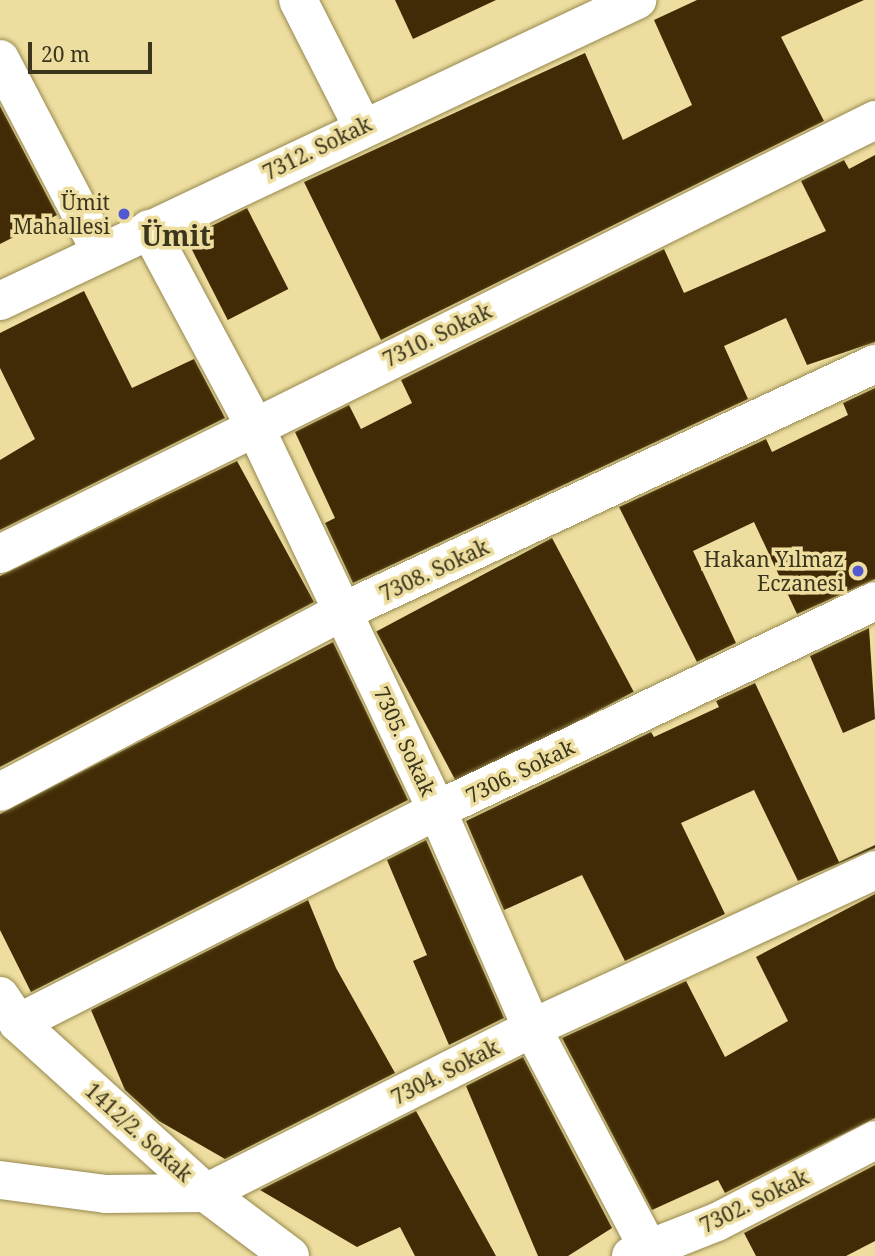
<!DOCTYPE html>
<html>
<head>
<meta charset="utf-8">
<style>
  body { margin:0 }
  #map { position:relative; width:875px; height:1256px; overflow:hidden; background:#eddea0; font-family:"Noto Serif",serif }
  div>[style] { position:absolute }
  .building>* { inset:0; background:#402b06; transform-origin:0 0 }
  .roads { filter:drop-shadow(0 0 2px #97884e) drop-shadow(0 0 2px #97884e) }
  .minor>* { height:38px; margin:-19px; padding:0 19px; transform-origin:19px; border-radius:19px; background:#fff }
  .dots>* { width:19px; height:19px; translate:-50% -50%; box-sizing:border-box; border:4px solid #eddea0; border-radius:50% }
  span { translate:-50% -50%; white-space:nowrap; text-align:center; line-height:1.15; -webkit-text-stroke:7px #eddea0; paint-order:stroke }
  .street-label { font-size:21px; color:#3b351d }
  .poi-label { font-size:21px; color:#3b351d }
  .right { translate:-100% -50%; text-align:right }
  .district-label { font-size:28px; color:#3b351d; font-weight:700 }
  .scale { position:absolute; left:28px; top:42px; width:124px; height:32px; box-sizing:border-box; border:4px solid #3b351d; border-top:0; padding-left:9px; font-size:21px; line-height:24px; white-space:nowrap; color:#3b351d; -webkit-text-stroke:5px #eddea0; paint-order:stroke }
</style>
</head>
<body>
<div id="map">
  <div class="building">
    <div style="clip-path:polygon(395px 0,496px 0,413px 39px)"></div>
    <div style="clip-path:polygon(697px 0,864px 0,781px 37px,824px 121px,381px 340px,304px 182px,585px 53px,623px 140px,692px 105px,654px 20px)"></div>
    <div style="clip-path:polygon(0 106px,57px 215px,0 244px)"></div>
    <div style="clip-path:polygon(875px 155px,875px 342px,807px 365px,786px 318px,724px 346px,748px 399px,353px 583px,325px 523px,335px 518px,295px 432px,349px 405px,361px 429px,412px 403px,401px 380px,664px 249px,684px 293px,826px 231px,801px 181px,844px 160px,849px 169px)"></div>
    <div style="left:247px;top:208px;width:91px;height:68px;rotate:63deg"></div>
    <div style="clip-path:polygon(84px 291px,132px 388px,194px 359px,225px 418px,0 530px,0 460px,35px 439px,0 368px,0 333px)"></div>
    <div style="clip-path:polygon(875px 388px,875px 579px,797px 614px,754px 522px,693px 551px,736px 643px,697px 662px,619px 507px,766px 439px,772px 452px,848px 415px,843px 403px)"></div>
    <div style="clip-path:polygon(237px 461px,314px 602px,0 767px,0 576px)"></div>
    <div style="left:552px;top:538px;width:174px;height:199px;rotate:62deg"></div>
    <div style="clip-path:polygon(869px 628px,875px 719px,843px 733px,810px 656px)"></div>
    <div style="clip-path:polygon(333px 642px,408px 800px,31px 992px,0 930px,0 814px)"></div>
    <div style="clip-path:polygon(755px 683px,839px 862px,875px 845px,875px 848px,798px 881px,754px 790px,681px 823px,725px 914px,704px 924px,625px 961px,582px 875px,504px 910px,466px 821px,651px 732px,654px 737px,719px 707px,716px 701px)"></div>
    <div style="clip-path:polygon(426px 840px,504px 1018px,449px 1045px,413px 961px,427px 955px,387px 860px)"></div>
    <div style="clip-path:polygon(875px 894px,875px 1118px,725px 1193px,718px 1180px,652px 1210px,562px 1038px,686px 981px,725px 1057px,788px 1021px,756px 957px)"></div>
    <div style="clip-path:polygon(308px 900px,336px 968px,395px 1073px,225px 1159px,159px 1121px,125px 1090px,91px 1010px)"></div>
    <div style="clip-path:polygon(523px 1057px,612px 1228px,568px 1256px,538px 1256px,466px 1086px)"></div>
    <div style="clip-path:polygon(416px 1111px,496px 1256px,415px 1256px,400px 1227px,357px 1247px,260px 1190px)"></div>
    <div style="clip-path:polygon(875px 1165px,875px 1241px,846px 1256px,756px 1256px,744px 1233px)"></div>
  </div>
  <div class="roads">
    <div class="minor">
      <div style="left:298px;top:0;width:141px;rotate:63.1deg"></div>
      <div style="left:0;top:59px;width:218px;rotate:62.4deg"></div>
      <div style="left:149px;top:229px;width:222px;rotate:61.8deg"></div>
      <div style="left:254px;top:425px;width:426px;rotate:64.6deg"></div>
      <div style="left:437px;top:810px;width:238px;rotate:66.5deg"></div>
      <div style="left:532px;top:1028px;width:258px;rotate:62.2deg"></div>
      <div style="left:0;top:301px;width:705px;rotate:-25.29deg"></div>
      <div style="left:0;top:554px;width:977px;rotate:-26.38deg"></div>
      <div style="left:0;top:792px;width:389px;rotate:-27.8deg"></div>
      <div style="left:344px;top:611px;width:586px;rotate:-24.95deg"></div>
      <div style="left:0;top:996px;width:32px;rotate:56deg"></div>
      <div style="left:18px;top:1023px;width:253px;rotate:42.1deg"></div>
      <div style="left:206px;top:1193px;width:105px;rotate:36.9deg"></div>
      <div style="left:18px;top:1023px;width:470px;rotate:-26.9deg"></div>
      <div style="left:437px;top:810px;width:485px;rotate:-25.5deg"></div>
      <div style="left:0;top:1180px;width:107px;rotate:7.5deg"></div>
      <div style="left:106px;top:1194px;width:100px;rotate:-0.6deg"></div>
      <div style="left:206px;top:1193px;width:365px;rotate:-26.8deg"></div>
      <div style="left:532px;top:1028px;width:378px;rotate:-24.7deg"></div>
      <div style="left:631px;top:1256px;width:92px;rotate:-21.6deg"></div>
      <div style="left:717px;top:1222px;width:178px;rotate:-27.4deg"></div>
    </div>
  </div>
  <div class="dots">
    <div style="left:124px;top:214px;background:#5359d0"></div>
    <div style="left:858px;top:571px;background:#5359d0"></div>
  </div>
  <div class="street-label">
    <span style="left:317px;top:148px;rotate:-26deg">7312. Sokak</span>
    <span style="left:437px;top:335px;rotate:-26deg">7310. Sokak</span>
    <span style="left:434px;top:570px;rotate:-25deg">7308. Sokak</span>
    <span style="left:405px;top:741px;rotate:65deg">7305. Sokak</span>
    <span style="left:520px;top:771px;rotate:-26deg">7306. Sokak</span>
    <span style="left:445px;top:1072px;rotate:-27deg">7304. Sokak</span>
    <span style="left:139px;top:1132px;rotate:42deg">1412/2. Sokak</span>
    <span style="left:754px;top:1201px;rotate:-26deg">7302. Sokak</span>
  </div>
  <div class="poi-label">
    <span class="right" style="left:110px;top:214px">Ümit<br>Mahallesi</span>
    <span class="right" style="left:844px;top:571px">Hakan Yılmaz<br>Eczanesi</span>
  </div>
  <div class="district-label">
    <span style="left:176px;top:235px">Ümit</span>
  </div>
  <div class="scale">20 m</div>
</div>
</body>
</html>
